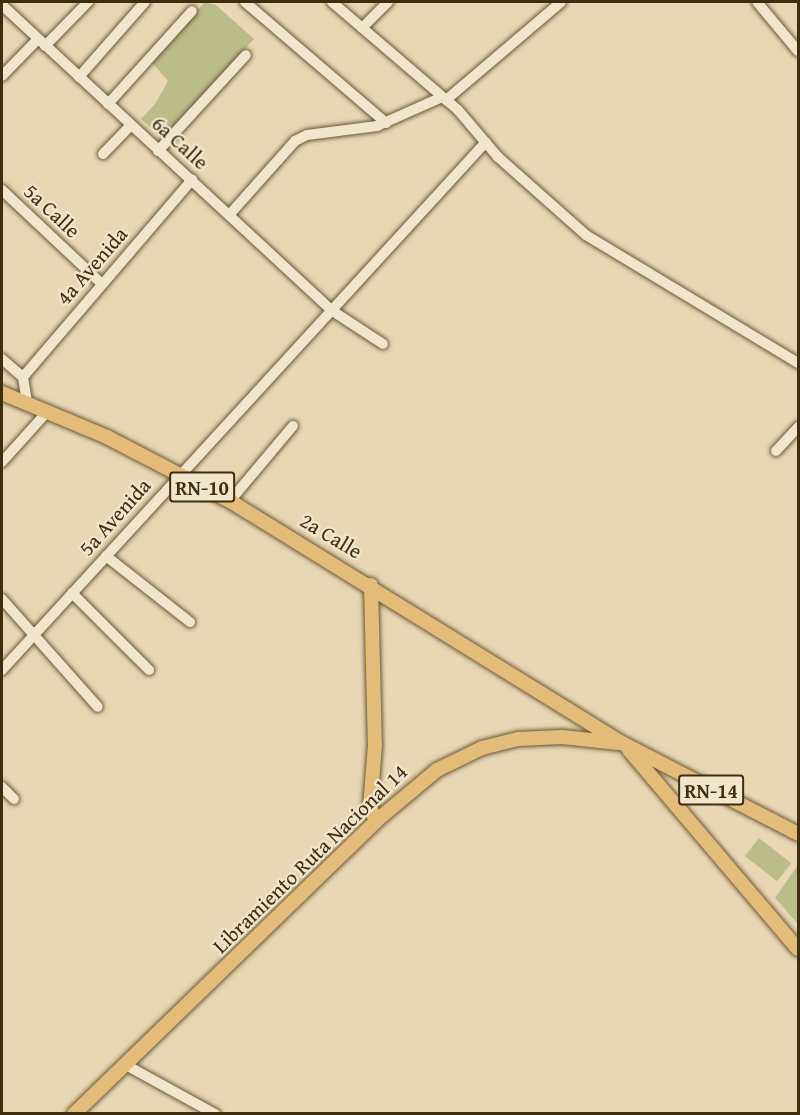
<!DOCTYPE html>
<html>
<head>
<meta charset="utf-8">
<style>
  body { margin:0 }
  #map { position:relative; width:800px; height:1115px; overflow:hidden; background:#e9d7b3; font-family:"Gentium Book Plus",serif }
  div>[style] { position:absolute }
  .green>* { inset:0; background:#bbbd89; transform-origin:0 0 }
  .roads { filter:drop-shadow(0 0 2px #6a5738) drop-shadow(0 0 2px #6a5738) }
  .minor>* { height:10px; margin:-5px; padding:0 5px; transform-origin:5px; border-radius:5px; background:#f1e5ce }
  .major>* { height:14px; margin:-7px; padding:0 7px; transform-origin:7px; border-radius:7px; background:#e4bc7a }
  span { translate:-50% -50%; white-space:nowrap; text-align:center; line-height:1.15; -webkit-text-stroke:4.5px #f1e5ce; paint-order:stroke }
  .shield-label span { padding:2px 4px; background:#f1e5ce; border:2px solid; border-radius:4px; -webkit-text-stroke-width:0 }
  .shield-label { font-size:20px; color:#402c0f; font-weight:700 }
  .street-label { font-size:21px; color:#402c0f }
  .frame { position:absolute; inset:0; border:3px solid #402c0f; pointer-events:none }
</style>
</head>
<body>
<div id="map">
  <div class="green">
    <div style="clip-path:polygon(205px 2px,216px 5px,254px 39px,164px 139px,141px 119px,155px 104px,168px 81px,150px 60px)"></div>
    <div style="left:759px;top:838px;width:41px;height:23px;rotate:38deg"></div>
    <div style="clip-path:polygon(798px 865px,798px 924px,775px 898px)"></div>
  </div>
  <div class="roads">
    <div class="minor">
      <div style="left:245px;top:2px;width:186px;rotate:40.6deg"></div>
      <div style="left:332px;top:2px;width:166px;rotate:40.6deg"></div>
      <div style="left:458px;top:110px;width:62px;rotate:49.6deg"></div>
      <div style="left:498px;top:157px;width:118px;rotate:41.6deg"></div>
      <div style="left:586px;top:235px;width:248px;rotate:31.1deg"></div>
      <div style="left:757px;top:2px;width:64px;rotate:50.1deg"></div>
      <div style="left:2px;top:5px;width:449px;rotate:42.8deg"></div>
      <div style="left:331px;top:310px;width:62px;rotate:33.2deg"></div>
      <div style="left:362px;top:28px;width:37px;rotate:-45deg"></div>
      <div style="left:45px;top:46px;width:62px;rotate:-45.7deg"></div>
      <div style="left:2px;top:76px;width:52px;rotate:-45.8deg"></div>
      <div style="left:79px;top:77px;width:100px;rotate:-48.7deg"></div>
      <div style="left:446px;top:100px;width:151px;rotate:-40.4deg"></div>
      <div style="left:108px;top:104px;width:125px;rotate:-47.9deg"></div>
      <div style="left:158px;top:151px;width:130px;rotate:-47.5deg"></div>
      <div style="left:103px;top:154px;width:40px;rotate:-46deg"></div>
      <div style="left:2px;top:190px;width:137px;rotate:43.2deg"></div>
      <div style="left:230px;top:214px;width:98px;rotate:-48.3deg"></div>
      <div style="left:295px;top:141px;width:13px;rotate:-27deg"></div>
      <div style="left:307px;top:135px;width:71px;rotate:-7.3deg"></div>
      <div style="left:377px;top:126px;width:71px;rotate:-24deg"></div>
      <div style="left:2px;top:359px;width:28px;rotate:41deg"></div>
      <div style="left:23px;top:377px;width:25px;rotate:81deg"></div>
      <div style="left:23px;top:377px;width:260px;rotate:-49.4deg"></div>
      <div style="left:776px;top:451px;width:33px;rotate:-47deg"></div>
      <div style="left:2px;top:462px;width:69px;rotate:-48deg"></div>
      <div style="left:230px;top:501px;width:98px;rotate:-50deg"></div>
      <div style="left:106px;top:556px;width:107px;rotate:38.2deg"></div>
      <div style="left:72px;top:593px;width:109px;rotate:45deg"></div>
      <div style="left:2px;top:599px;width:144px;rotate:48.4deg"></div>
      <div style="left:2px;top:670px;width:716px;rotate:-47.49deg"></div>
      <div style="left:2px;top:787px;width:17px;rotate:45deg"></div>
      <div style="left:126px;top:1065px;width:102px;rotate:28.8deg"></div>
    </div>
    <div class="major">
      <div style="left:2px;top:393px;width:114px;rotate:22.7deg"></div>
      <div style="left:107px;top:437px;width:139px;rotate:27.5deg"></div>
      <div style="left:230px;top:501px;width:463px;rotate:31.7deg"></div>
      <div style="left:624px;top:744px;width:196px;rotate:27.3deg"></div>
      <div style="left:371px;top:585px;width:160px;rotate:88.6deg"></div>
      <div style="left:375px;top:745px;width:62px;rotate:94.6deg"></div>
      <div style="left:370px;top:807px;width:15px;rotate:67deg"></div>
      <div style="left:629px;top:750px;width:261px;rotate:49.7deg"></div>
      <div style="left:74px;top:1114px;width:421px;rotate:-44.1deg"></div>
      <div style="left:376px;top:821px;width:80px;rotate:-39.9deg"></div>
      <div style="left:437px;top:770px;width:50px;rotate:-26.1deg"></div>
      <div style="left:482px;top:748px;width:37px;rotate:-14deg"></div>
      <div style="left:518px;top:739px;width:44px;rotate:-2.6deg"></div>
      <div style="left:562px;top:737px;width:57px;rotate:6deg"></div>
    </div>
  </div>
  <div class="shield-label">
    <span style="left:202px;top:487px">RN-10</span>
    <span style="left:711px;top:790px">RN-14</span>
  </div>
  <div class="street-label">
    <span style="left:180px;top:143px;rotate:42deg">6a Calle</span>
    <span style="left:52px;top:211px;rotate:43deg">5a Calle</span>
    <span style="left:92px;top:266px;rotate:-49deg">4a Avenida</span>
    <span style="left:115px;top:517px;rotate:-48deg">5a Avenida</span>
    <span style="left:331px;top:536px;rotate:31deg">2a Calle</span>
    <span style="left:310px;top:859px;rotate:-44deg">Libramiento Ruta Nacional 14</span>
  </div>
  <div class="frame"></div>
</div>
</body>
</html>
